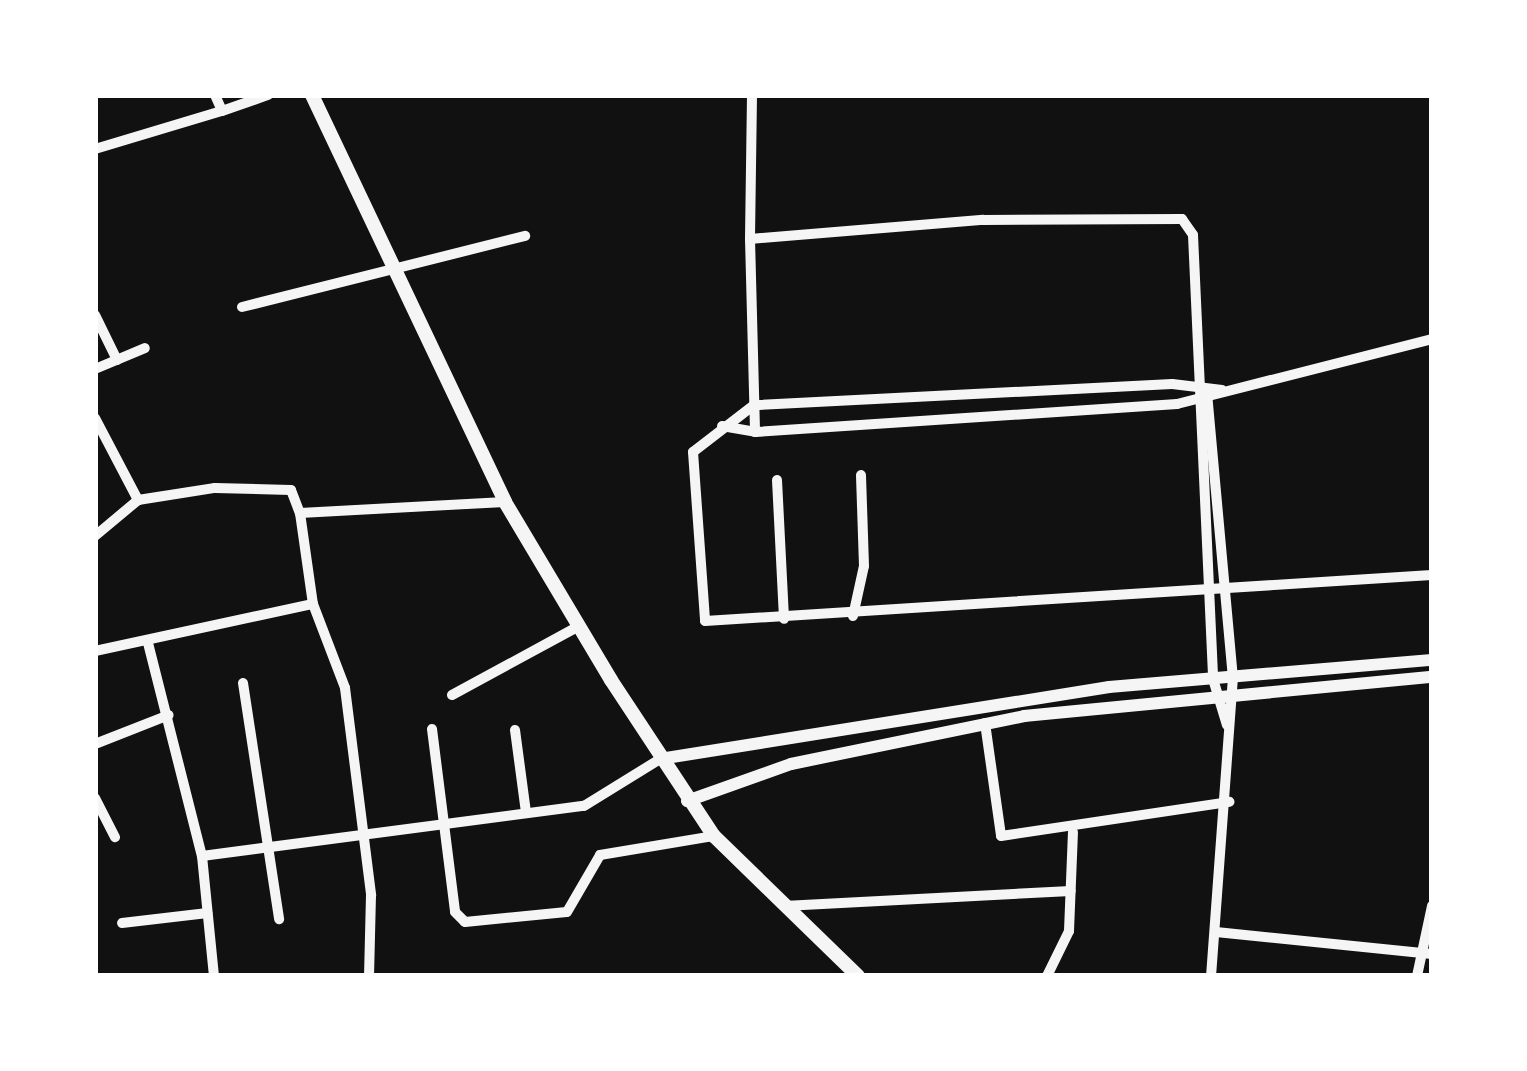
<!DOCTYPE html>
<html>
<head>
<meta charset="utf-8">
<style>
  body { margin:0 }
  #map { position:relative; width:1527px; height:1071px; overflow:hidden; background:#111; font-family:"Playfair Display",serif }
  div>[style] { position:absolute }
  .minor>* { height:10px; margin:-5px; padding:0 5px; transform-origin:5px; border-radius:5px; background:#f5f5f5 }
  .tertiary>* { height:12px; margin:-6px; padding:0 6px; transform-origin:6px; border-radius:6px; background:#f5f5f5 }
  .secondary>* { height:14px; margin:-7px; padding:0 7px; transform-origin:7px; border-radius:7px; background:#f5f5f5 }
  span { translate:-50% -50%; white-space:nowrap; text-align:center; line-height:1.15; -webkit-text-stroke:10px #fff; paint-order:stroke }
  .frame { position:absolute; inset:0; border:98px solid #fff; pointer-events:none }
</style>
</head>
<body>
<div id="map">
  <div class="minor">
    <div style="left:215px;top:95px;width:17px;rotate:66deg"></div>
    <div style="left:222px;top:111px;width:49px;rotate:-19.2deg"></div>
    <div style="left:752px;top:95px;width:144px;rotate:90.8deg"></div>
    <div style="left:750px;top:239px;width:234px;rotate:-4.7deg"></div>
    <div style="left:983px;top:220px;width:199px;rotate:-0.3deg"></div>
    <div style="left:1182px;top:219px;width:19px;rotate:55deg"></div>
    <div style="left:1193px;top:235px;width:444px;rotate:87.4deg"></div>
    <div style="left:1213px;top:679px;width:48px;rotate:73.1deg"></div>
    <div style="left:95px;top:149px;width:133px;rotate:-16.7deg"></div>
    <div style="left:750px;top:239px;width:193px;rotate:88.5deg"></div>
    <div style="left:242px;top:307px;width:292px;rotate:-14.1deg"></div>
    <div style="left:95px;top:315px;width:50px;rotate:63.9deg"></div>
    <div style="left:95px;top:369px;width:54px;rotate:-22.8deg"></div>
    <div style="left:1222px;top:390px;width:50px;rotate:-173.2deg"></div>
    <div style="left:1172px;top:384px;width:419px;rotate:177.1deg"></div>
    <div style="left:754px;top:405px;width:77px;rotate:142.4deg"></div>
    <div style="left:693px;top:452px;width:169px;rotate:85.9deg"></div>
    <div style="left:705px;top:621px;width:728px;rotate:-3.62deg"></div>
    <div style="left:1207px;top:393px;width:285px;rotate:84.8deg"></div>
    <div style="left:1233px;top:677px;width:300px;rotate:94.2deg"></div>
    <div style="left:95px;top:418px;width:93px;rotate:62.3deg"></div>
    <div style="left:722px;top:426px;width:34px;rotate:10deg"></div>
    <div style="left:755px;top:432px;width:423px;rotate:-3.8deg"></div>
    <div style="left:1177px;top:404px;width:263px;rotate:-14.3deg"></div>
    <div style="left:777px;top:480px;width:139px;rotate:87.1deg"></div>
    <div style="left:300px;top:513px;width:92px;rotate:81.9deg"></div>
    <div style="left:313px;top:604px;width:90px;rotate:69.1deg"></div>
    <div style="left:345px;top:688px;width:209px;rotate:82.8deg"></div>
    <div style="left:371px;top:895px;width:81px;rotate:91.4deg"></div>
    <div style="left:95px;top:536px;width:56px;rotate:-39.9deg"></div>
    <div style="left:138px;top:500px;width:78px;rotate:-8.9deg"></div>
    <div style="left:215px;top:488px;width:76px;rotate:1.5deg"></div>
    <div style="left:291px;top:490px;width:25px;rotate:69deg"></div>
    <div style="left:300px;top:513px;width:205px;rotate:-3.1deg"></div>
    <div style="left:853px;top:616px;width:51px;rotate:-77.6deg"></div>
    <div style="left:864px;top:566px;width:91px;rotate:-91.9deg"></div>
    <div style="left:148px;top:643px;width:220px;rotate:75.8deg"></div>
    <div style="left:202px;top:856px;width:121px;rotate:84.3deg"></div>
    <div style="left:95px;top:651px;width:223px;rotate:-12.2deg"></div>
    <div style="left:243px;top:683px;width:239px;rotate:81.3deg"></div>
    <div style="left:452px;top:695px;width:142px;rotate:-28.5deg"></div>
    <div style="left:985px;top:723px;width:114px;rotate:81.9deg"></div>
    <div style="left:1001px;top:836px;width:231px;rotate:-8.5deg"></div>
    <div style="left:432px;top:729px;width:184px;rotate:82.8deg"></div>
    <div style="left:455px;top:912px;width:14px;rotate:45deg"></div>
    <div style="left:465px;top:922px;width:102px;rotate:-5.6deg"></div>
    <div style="left:567px;top:912px;width:66px;rotate:-59.9deg"></div>
    <div style="left:600px;top:855px;width:116px;rotate:-9.5deg"></div>
    <div style="left:515px;top:730px;width:83px;rotate:82.4deg"></div>
    <div style="left:95px;top:744px;width:79px;rotate:-21.4deg"></div>
    <div style="left:95px;top:798px;width:44px;rotate:62.9deg"></div>
    <div style="left:202px;top:856px;width:385px;rotate:-7.5deg"></div>
    <div style="left:584px;top:806px;width:89px;rotate:-31.7deg"></div>
    <div style="left:784px;top:906px;width:287px;rotate:-3deg"></div>
    <div style="left:122px;top:923px;width:86px;rotate:-6.7deg"></div>
    <div style="left:1216px;top:932px;width:217px;rotate:5.8deg"></div>
    <div style="left:1047px;top:976px;width:50px;rotate:-63.9deg"></div>
    <div style="left:1069px;top:931px;width:99px;rotate:-87.7deg"></div>
    <div style="left:1417px;top:976px;width:72px;rotate:-77.9deg"></div>
  </div>
  <div class="tertiary">
    <div style="left:660px;top:759px;width:455px;rotate:-9.1deg"></div>
    <div style="left:1109px;top:687px;width:324px;rotate:-4.8deg"></div>
    <div style="left:687px;top:801px;width:110px;rotate:-19.6deg"></div>
    <div style="left:791px;top:764px;width:238px;rotate:-11.6deg"></div>
    <div style="left:1024px;top:716px;width:410px;rotate:-5.5deg"></div>
  </div>
  <div class="secondary">
    <div style="left:312px;top:95px;width:450px;rotate:64.6deg"></div>
    <div style="left:505px;top:502px;width:207px;rotate:59.2deg"></div>
    <div style="left:611px;top:680px;width:187px;rotate:56.6deg"></div>
    <div style="left:714px;top:836px;width:201px;rotate:44.2deg"></div>
  </div>
  <div class="frame"></div>
</div>
</body>
</html>
